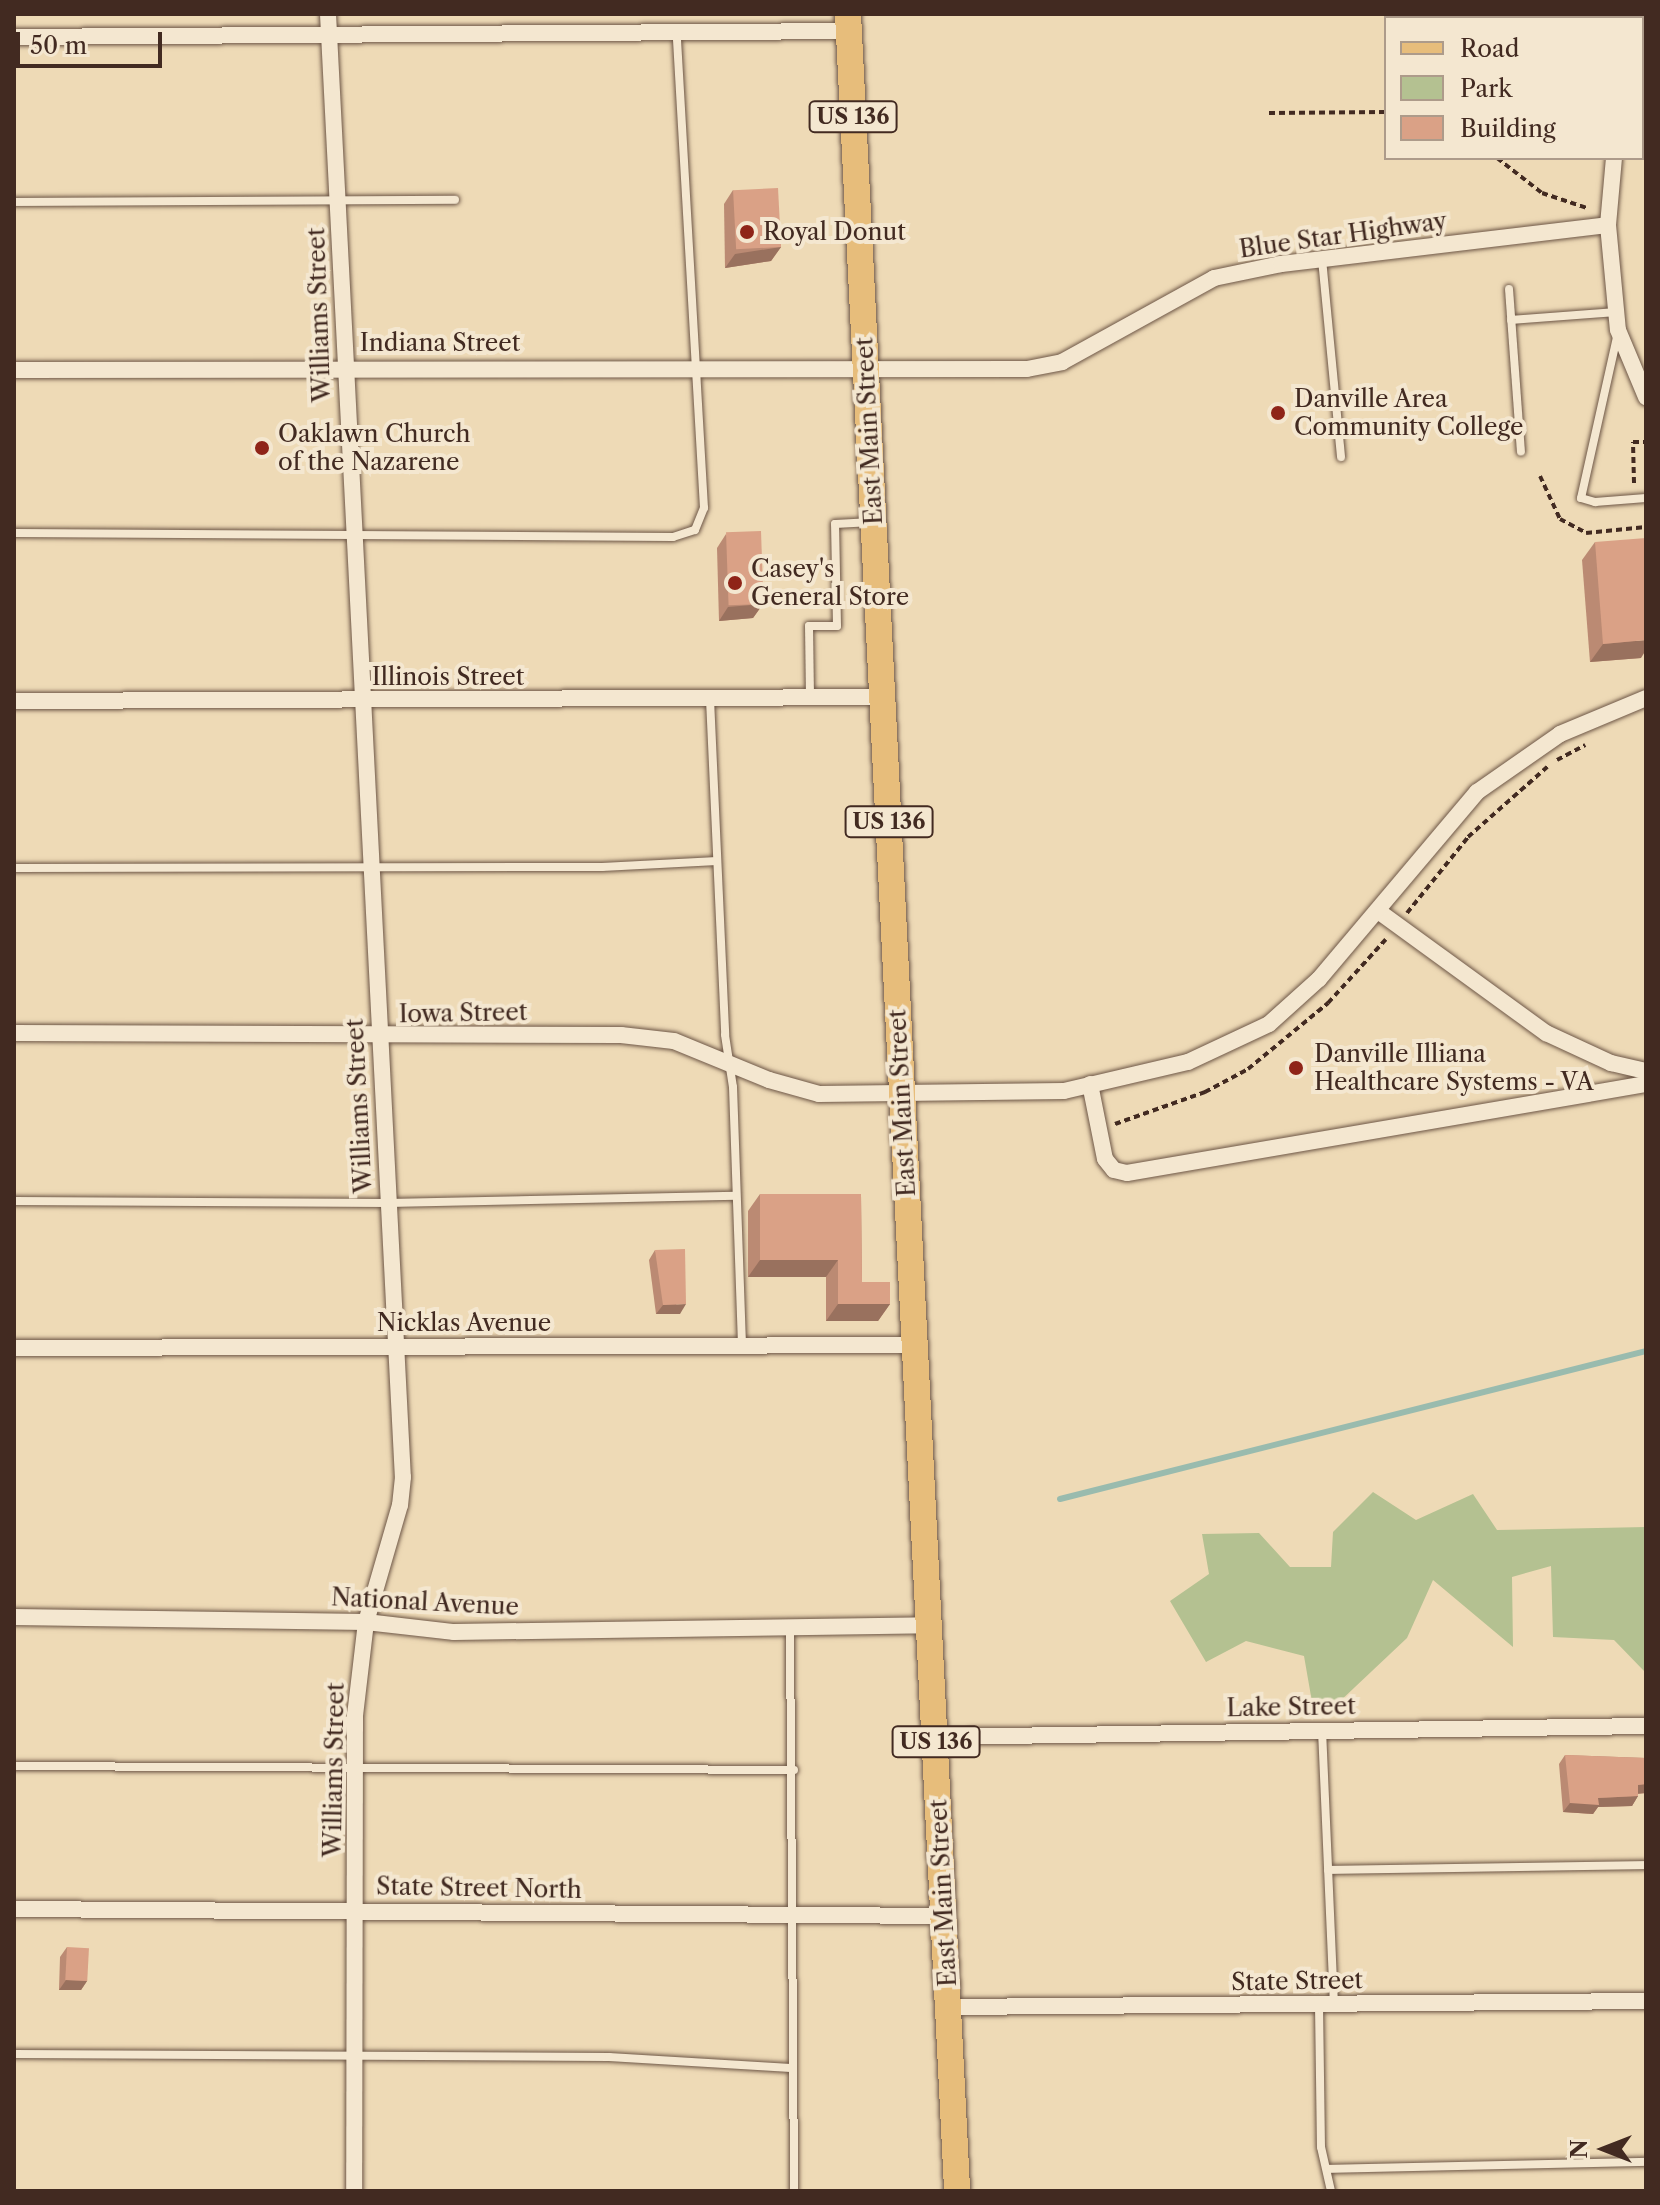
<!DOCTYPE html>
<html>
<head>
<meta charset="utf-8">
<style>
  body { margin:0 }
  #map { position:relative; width:1660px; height:2205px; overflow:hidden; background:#eedab6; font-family:"Libre Caslon Text",serif }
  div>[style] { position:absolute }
  .green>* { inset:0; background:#b4c191 }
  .stream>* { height:6px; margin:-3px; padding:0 3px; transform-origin:3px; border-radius:3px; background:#99bbae }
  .path>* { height:4px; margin-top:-2px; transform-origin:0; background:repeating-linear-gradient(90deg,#422a21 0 6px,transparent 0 10px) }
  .roads { filter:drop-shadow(0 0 2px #6d5646) drop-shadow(0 0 2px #6d5646) }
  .service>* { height:8px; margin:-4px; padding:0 4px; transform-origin:4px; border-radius:4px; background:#f4e7d0 }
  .minor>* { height:16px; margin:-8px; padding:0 8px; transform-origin:8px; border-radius:8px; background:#f4e7d0 }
  .primary>* { height:26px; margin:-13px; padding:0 13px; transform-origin:13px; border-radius:13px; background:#e7bd7b }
  .wall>* { inset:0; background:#bb8a73 }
  .shaded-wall>* { inset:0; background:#99715e }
  .building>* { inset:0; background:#daa186; transform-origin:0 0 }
  .dots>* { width:22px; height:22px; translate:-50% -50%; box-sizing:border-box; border:4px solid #f4e7d0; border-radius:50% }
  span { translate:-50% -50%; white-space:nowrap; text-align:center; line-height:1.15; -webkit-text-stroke:8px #f4e7d0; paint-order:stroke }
  .shield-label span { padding:2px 6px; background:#f4e7d0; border:2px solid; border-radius:6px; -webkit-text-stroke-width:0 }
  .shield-label { font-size:22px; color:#422a21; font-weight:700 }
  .poi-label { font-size:24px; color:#422a21 }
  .left { translate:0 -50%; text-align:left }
  .street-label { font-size:24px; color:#422a21 }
  .frame { position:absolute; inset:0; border:16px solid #422a21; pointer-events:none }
  .legend { position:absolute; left:1384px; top:16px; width:260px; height:144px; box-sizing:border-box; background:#f4e7d0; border:2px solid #ad9b8a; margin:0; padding:10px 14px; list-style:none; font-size:24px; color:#422a21 }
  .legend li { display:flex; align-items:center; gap:16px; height:40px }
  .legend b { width:40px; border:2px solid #ad9b8a }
  .north { position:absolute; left:1564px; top:2109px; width:80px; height:80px; -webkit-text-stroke:6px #f4e7d0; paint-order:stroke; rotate:270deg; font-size:22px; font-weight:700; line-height:32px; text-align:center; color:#422a21 }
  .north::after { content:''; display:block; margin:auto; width:28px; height:36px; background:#422a21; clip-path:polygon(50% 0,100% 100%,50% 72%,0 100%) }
  .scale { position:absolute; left:16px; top:32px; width:146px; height:36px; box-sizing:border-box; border:4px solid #422a21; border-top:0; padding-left:10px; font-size:24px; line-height:28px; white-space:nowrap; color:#422a21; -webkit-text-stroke:6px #f4e7d0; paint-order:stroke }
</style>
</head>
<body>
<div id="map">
  <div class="green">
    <div style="clip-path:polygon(1373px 1492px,1416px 1520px,1473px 1494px,1497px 1530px,1646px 1527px,1645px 1672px,1614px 1640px,1553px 1637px,1551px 1566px,1512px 1577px,1513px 1647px,1433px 1580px,1407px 1638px,1337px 1704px,1312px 1702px,1304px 1656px,1246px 1641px,1206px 1662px,1170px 1601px,1209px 1574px,1202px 1534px,1259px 1533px,1290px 1567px,1331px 1567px,1333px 1532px)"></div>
  </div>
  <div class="stream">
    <div style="left:1060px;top:1499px;width:604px;rotate:-14.17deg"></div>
  </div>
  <div class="path">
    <div style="left:1498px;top:18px;width:4px;rotate:-63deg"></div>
    <div style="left:1642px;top:108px;width:4px"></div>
    <div style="left:1269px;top:113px;width:117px;rotate:-0.5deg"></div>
    <div style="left:1497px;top:158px;width:57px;rotate:37.9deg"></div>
    <div style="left:1542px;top:193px;width:47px;rotate:18.4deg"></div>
    <div style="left:1540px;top:476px;width:47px;rotate:65.1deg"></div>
    <div style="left:1560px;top:519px;width:30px;rotate:28deg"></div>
    <div style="left:1586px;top:533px;width:60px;rotate:-5.7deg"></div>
    <div style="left:1634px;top:483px;width:41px;rotate:-91.4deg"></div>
    <div style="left:1633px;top:442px;width:12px"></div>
    <div style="left:1557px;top:760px;width:32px;rotate:-28deg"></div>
    <div style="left:1407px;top:913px;width:97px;rotate:-51.2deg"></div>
    <div style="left:1468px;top:837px;width:106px;rotate:-41.5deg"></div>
    <div style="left:1115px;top:1124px;width:96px;rotate:-19.6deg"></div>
    <div style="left:1205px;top:1092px;width:49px;rotate:-28.1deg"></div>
    <div style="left:1248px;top:1069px;width:104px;rotate:-39.5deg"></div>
    <div style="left:1328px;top:1003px;width:86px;rotate:-47.8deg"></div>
  </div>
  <div class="roads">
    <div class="service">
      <div style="left:14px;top:202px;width:441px;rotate:-0.3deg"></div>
      <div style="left:1322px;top:259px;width:199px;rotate:84.5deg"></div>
      <div style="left:1509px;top:289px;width:163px;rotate:85.8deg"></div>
      <div style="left:1511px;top:320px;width:105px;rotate:-4.4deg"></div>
      <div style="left:1617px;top:337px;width:165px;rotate:102.6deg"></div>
      <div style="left:1581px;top:498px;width:15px;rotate:16deg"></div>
      <div style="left:1595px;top:502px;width:51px;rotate:-4.5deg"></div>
      <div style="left:14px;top:533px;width:659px;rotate:0.35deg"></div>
      <div style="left:673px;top:537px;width:23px;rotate:-18deg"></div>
      <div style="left:695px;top:530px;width:24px;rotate:-68deg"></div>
      <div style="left:704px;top:508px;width:476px;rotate:-93.3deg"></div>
      <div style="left:810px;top:697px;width:71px;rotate:-90.8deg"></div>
      <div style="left:809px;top:626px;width:28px"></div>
      <div style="left:837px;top:626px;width:102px;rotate:-91.1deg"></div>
      <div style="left:835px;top:524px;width:37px;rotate:-3deg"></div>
      <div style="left:710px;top:699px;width:336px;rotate:87.4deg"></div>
      <div style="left:725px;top:1035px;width:53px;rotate:81.3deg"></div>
      <div style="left:733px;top:1087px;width:258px;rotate:88deg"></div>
      <div style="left:14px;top:868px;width:588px;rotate:-0.1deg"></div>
      <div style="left:602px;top:867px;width:115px;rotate:-3deg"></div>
      <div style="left:14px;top:1201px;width:374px;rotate:0.3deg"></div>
      <div style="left:388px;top:1203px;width:348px;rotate:-1.2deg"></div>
      <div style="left:790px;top:1628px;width:563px;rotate:89.59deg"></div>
      <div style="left:1322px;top:1730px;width:274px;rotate:87.5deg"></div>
      <div style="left:14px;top:1766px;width:780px;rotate:0.29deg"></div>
      <div style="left:1328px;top:1870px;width:318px;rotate:-0.9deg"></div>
      <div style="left:1319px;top:2005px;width:142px;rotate:89.2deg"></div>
      <div style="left:1321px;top:2147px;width:45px;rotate:77.2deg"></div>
      <div style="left:14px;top:2054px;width:595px;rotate:0.29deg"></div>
      <div style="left:609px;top:2057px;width:182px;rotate:3.5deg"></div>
      <div style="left:1327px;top:2169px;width:319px;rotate:-1.3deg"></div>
    </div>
    <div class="minor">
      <div style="left:328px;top:14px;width:1465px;rotate:87.07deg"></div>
      <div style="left:403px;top:1477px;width:28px;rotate:96deg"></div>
      <div style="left:400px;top:1505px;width:122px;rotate:106.2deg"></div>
      <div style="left:366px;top:1622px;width:94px;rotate:96.7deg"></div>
      <div style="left:355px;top:1715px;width:476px;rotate:90.1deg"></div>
      <div style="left:14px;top:37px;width:835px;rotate:-0.41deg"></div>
      <div style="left:1642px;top:38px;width:11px;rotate:-68deg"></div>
      <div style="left:1608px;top:225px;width:67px;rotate:-84.9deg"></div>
      <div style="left:14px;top:370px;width:1013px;rotate:-0.06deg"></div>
      <div style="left:1027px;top:369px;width:36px;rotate:-11deg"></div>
      <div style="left:1062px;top:362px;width:174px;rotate:-28.9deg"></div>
      <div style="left:1214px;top:278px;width:68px;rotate:-11.8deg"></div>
      <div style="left:1281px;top:264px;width:329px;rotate:-6.8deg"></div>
      <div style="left:1608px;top:225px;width:105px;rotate:84.6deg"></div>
      <div style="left:1618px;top:330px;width:73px;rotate:67.3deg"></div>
      <div style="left:14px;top:701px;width:868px;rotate:-0.26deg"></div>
      <div style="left:1378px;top:911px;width:208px;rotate:36deg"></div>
      <div style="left:1546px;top:1033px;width:72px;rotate:24.8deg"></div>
      <div style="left:1611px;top:1063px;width:36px;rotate:13deg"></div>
      <div style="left:14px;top:1033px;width:607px;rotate:0.19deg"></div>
      <div style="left:621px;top:1035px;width:53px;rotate:6.5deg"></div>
      <div style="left:674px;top:1041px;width:103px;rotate:22.3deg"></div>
      <div style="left:769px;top:1080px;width:52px;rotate:15.6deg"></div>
      <div style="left:819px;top:1094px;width:245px;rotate:-0.7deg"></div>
      <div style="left:1064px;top:1091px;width:127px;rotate:-13.2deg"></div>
      <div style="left:1188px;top:1062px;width:89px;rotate:-25.1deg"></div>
      <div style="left:1269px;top:1024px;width:67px;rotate:-42deg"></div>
      <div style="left:1319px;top:979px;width:245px;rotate:-49.8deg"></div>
      <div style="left:1477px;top:792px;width:101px;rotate:-34.9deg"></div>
      <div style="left:1560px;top:734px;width:93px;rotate:-22.7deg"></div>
      <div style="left:1090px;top:1084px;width:76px;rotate:78.7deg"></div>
      <div style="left:1105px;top:1159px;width:14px;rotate:51deg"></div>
      <div style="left:1114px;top:1170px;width:13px;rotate:13deg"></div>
      <div style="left:1127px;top:1173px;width:527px;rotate:-9.73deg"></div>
      <div style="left:14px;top:1348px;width:901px;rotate:-0.19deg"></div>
      <div style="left:14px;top:1617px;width:352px;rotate:0.8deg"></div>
      <div style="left:366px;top:1622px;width:89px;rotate:6.5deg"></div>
      <div style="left:454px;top:1632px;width:476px;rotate:-0.8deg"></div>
      <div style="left:936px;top:1737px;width:710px;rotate:-0.89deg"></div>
      <div style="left:14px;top:1909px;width:929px;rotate:0.43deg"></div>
      <div style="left:949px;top:2007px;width:697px;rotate:-0.49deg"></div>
    </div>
    <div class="primary">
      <div style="left:848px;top:14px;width:2180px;rotate:87.13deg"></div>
    </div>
  </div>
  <div class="wall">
    <div style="clip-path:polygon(733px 190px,781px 247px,771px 261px,725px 268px,724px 204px)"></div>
    <div style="clip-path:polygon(726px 534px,763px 604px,753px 618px,719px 621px,717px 548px)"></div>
    <div style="clip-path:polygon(1595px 542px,1641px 658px,1590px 662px,1582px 560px)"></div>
    <div style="clip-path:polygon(760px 1194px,861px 1194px,862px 1282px,890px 1304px,878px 1321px,826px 1321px,826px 1277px,748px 1277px,748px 1211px)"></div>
    <div style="clip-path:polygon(655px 1250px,680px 1314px,656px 1314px,649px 1260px)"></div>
    <div style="clip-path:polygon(1565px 1755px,1646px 1758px,1646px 1793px,1638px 1794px,1638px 1796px,1632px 1806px,1598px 1807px,1593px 1814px,1563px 1812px,1559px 1764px)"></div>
    <div style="clip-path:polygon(67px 1947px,87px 1981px,81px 1990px,59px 1990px,60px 1957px)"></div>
  </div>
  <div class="shaded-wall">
    <div style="clip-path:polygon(781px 247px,771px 261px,725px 268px,735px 254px)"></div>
    <div style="clip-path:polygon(763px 604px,753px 618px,719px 621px,728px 607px)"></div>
    <div style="clip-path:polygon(1646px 640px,1646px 650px,1641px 658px,1590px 662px,1603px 644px)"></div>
    <div style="clip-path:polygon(760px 1260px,838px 1260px,826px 1277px,748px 1277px)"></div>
    <div style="clip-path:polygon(686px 1304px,680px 1314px,656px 1314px,663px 1305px)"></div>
    <div style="clip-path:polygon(838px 1304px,890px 1304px,878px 1321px,826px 1321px)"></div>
    <div style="clip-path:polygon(1646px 1784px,1646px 1793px,1631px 1794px,1638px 1785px)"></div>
    <div style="clip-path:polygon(1638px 1796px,1632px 1806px,1598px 1807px,1593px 1814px,1563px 1812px,1570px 1803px,1598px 1798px)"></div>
    <div style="clip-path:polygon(66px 1980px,87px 1981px,81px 1990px,59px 1990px)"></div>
  </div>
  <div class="building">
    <div style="left:778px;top:188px;width:59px;height:45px;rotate:87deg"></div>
    <div style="left:761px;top:531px;width:73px;height:35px;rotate:88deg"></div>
    <div style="clip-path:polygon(1646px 538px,1646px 640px,1603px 644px,1595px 542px)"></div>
    <div style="clip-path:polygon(760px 1194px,861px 1194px,862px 1282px,890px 1282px,890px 1304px,838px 1304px,838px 1260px,760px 1260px)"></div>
    <div style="clip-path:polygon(685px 1249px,686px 1304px,663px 1305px,655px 1250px)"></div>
    <div style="clip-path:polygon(1565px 1755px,1646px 1758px,1646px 1784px,1638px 1785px,1638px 1796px,1598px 1798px,1599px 1805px,1570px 1803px)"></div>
    <div style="left:67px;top:1947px;width:22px;height:33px;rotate:3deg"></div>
  </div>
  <div class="dots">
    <div style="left:747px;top:232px;background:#8f2418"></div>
    <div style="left:1278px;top:413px;background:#8f2418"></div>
    <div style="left:262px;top:448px;background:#8f2418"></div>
    <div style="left:735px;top:583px;background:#8f2418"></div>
    <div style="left:1296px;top:1068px;background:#8f2418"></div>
  </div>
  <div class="shield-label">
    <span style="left:853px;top:117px">US 136</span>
    <span style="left:889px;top:822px">US 136</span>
    <span style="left:936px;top:1742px">US 136</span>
  </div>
  <div class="poi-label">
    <span class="left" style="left:763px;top:232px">Royal Donut</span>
    <span class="left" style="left:1294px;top:413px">Danville Area<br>Community College</span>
    <span class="left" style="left:278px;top:448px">Oaklawn Church<br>of the Nazarene</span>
    <span class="left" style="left:751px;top:583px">Casey's<br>General Store</span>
    <span class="left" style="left:1314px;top:1068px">Danville Illiana<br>Healthcare Systems - VA</span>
  </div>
  <div class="street-label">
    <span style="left:1343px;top:235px;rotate:-8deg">Blue Star Highway</span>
    <span style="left:319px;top:315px;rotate:-92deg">Williams Street</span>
    <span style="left:440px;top:343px">Indiana Street</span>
    <span style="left:869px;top:431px;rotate:-93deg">East Main Street</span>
    <span style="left:448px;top:677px">Illinois Street</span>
    <span style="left:463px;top:1013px;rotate:-1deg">Iowa Street</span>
    <span style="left:902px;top:1103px;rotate:-93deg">East Main Street</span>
    <span style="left:359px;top:1106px;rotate:-93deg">Williams Street</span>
    <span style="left:464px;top:1323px">Nicklas Avenue</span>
    <span style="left:425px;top:1602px;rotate:3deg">National Avenue</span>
    <span style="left:1291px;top:1707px;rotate:-1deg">Lake Street</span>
    <span style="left:334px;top:1770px;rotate:-89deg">Williams Street</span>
    <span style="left:479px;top:1888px;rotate:1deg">State Street North</span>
    <span style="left:943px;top:1893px;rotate:-93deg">East Main Street</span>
    <span style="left:1297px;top:1981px;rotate:-1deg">State Street</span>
  </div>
  <div class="frame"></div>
  <ul class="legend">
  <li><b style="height:10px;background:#e7bd7b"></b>Road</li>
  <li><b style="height:22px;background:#b4c191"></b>Park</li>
  <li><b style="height:22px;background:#daa186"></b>Building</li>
  </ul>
  <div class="north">N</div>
  <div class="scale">50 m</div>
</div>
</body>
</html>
